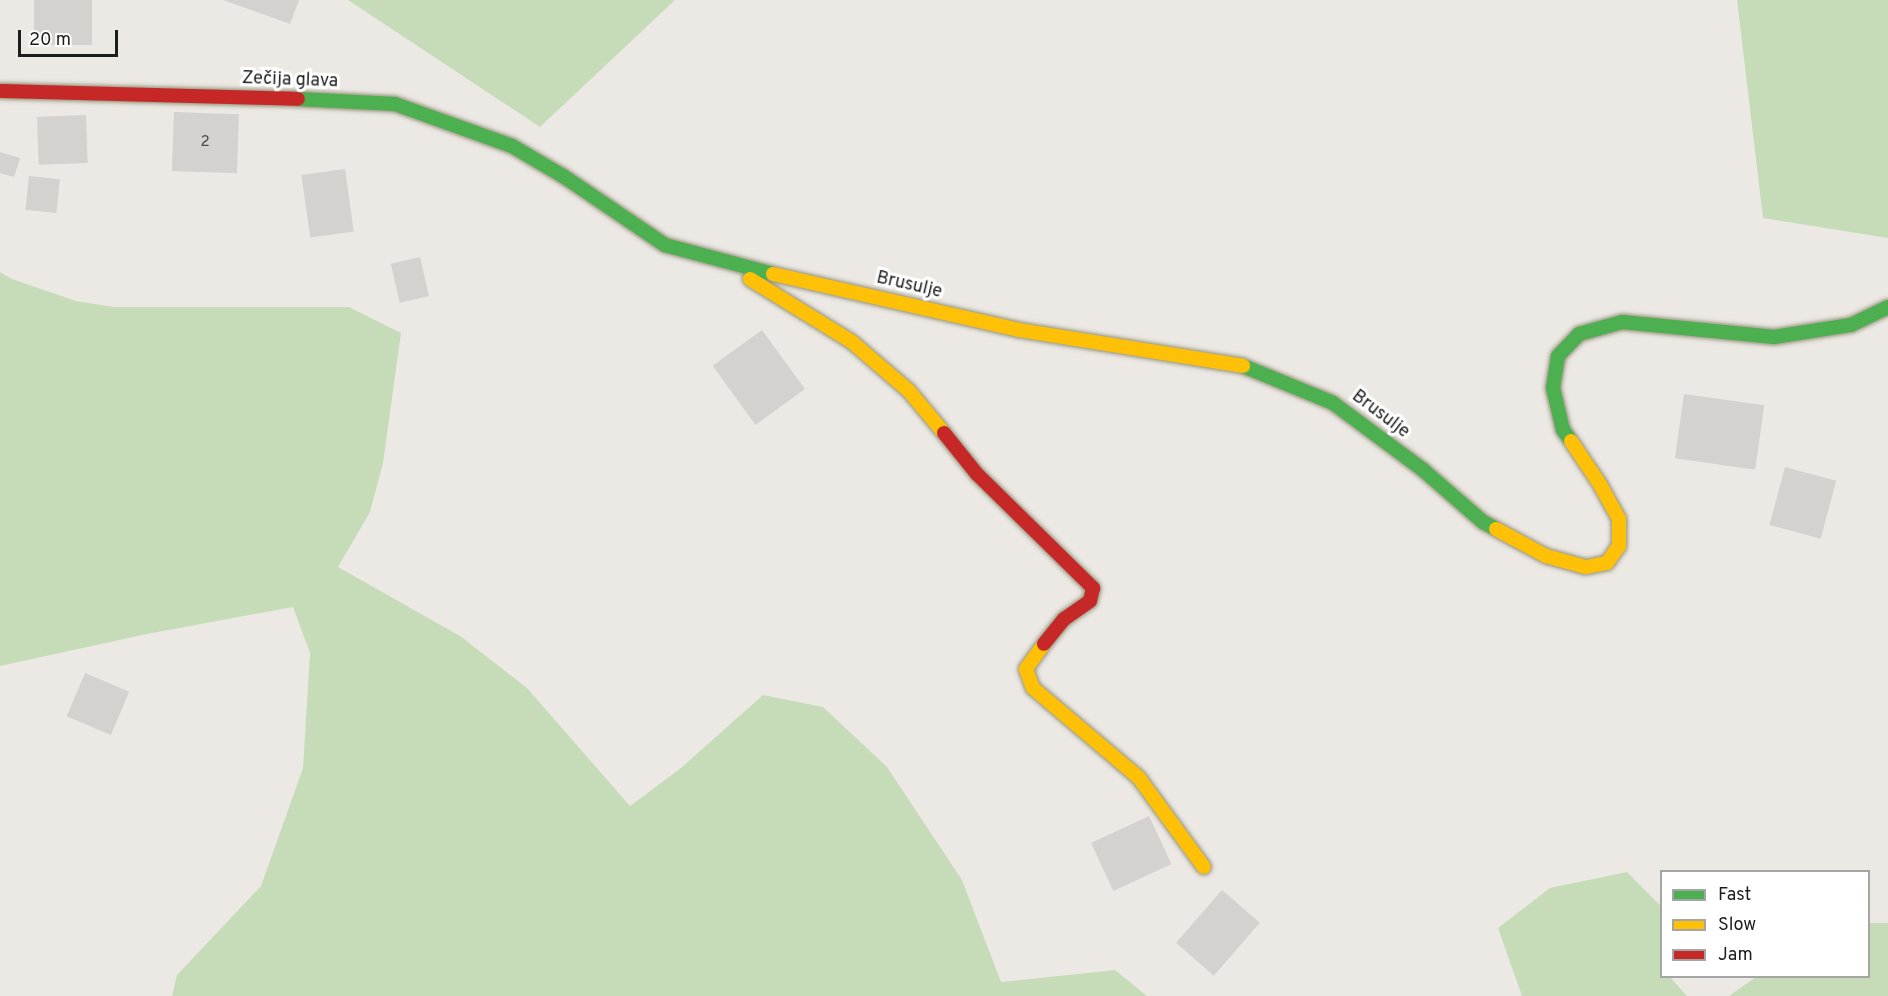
<!DOCTYPE html>
<html>
<head>
<meta charset="utf-8">
<style>
  body { margin:0 }
  #map { position:relative; width:1888px; height:996px; overflow:hidden; background:#ece9e5; font-family:Overpass,sans-serif }
  div>[style] { position:absolute }
  .forest>* { inset:0; background:#c6dcb8 }
  .building>* { inset:0; background:#d4d1ce; transform-origin:0 0 }
  .roads { filter:drop-shadow(0 0 2px #95957c) drop-shadow(0 0 2px #95957c) }
  .fast>* { height:14px; margin:-7px; padding:0 7px; transform-origin:7px; border-radius:7px; background:#4caf50 }
  .slow>* { height:14px; margin:-7px; padding:0 7px; transform-origin:7px; border-radius:7px; background:#ffc107 }
  .jam>* { height:14px; margin:-7px; padding:0 7px; transform-origin:7px; border-radius:7px; background:#c62828 }
  span { translate:-50% -50%; white-space:nowrap; text-align:center; line-height:1.15; -webkit-text-stroke:6px #fff; paint-order:stroke }
  .number-label { font-size:15px; color:#4b4a49 }
  .number-label span { -webkit-text-stroke-width:0 }
  .street-label { font-size:18px; color:#1d1d1d }
  .legend { position:absolute; left:1660px; top:870px; width:210px; height:108px; box-sizing:border-box; background:#fff; border:2px solid #a5a5a5; margin:0; padding:8px 10px; list-style:none; font-size:18px; color:#1d1d1d }
  .legend li { display:flex; align-items:center; gap:12px; height:30px }
  .legend b { width:30px; border:2px solid #a5a5a5 }
  .scale { position:absolute; left:18px; top:30px; width:100px; height:27px; box-sizing:border-box; border:3px solid #1d1d1d; border-top:0; padding-left:8px; font-size:18px; line-height:21px; white-space:nowrap; color:#1d1d1d; -webkit-text-stroke:4px #fff; paint-order:stroke }
</style>
</head>
<body>
<div id="map">
  <div class="forest">
    <div style="clip-path:polygon(348px 0,675px 0,540px 127px)"></div>
    <div style="clip-path:polygon(1737px 0,1888px 0,1888px 238px,1763px 218px)"></div>
    <div style="clip-path:polygon(0 272px,12px 279px,76px 301px,114px 307px,349px 307px,401px 333px,383px 463px,370px 512px,338px 567px,460px 636px,527px 688px,630px 806px,681px 768px,763px 695px,823px 707px,887px 767px,962px 880px,1001px 982px,1115px 970px,1147px 996px,172px 996px,177px 975px,261px 886px,303px 768px,310px 653px,293px 607px,147px 634px,0 666px)"></div>
    <div style="clip-path:polygon(1627px 872px,1661px 906px,1662px 976px,1670px 977px,1687px 996px,1522px 996px,1498px 928px,1550px 888px)"></div>
    <div style="clip-path:polygon(1869px 923px,1888px 923px,1888px 996px,1729px 996px,1756px 977px,1868px 976px)"></div>
  </div>
  <div class="building">
    <div style="left:34px;top:0;width:58px;height:45px"></div>
    <div style="clip-path:polygon(223px 0,299px 0,290px 24px)"></div>
    <div style="left:174px;top:112px;width:65px;height:59px;rotate:2deg"></div>
    <div style="left:86px;top:115px;width:48px;height:49px;rotate:88deg"></div>
    <div style="clip-path:polygon(0 152px,20px 158px,14px 177px,0 173px)"></div>
    <div style="left:345px;top:169px;width:63px;height:44px;rotate:82deg"></div>
    <div style="left:29px;top:176px;width:31px;height:34px;rotate:6deg"></div>
    <div style="left:420px;top:257px;width:40px;height:30px;rotate:77deg"></div>
    <div style="left:762px;top:330px;width:73px;height:61px;rotate:54deg"></div>
    <div style="left:1684px;top:394px;width:81px;height:65px;rotate:8deg"></div>
    <div style="left:1785px;top:467px;width:53px;height:60px;rotate:15deg"></div>
    <div style="left:85px;top:673px;width:48px;height:47px;rotate:23deg"></div>
    <div style="left:1149px;top:816px;width:53px;height:64px;rotate:65deg"></div>
    <div style="left:1222px;top:890px;width:50px;height:70px;rotate:41deg"></div>
  </div>
  <div class="roads">
    <div class="fast">
      <div style="left:298px;top:99px;width:97px;rotate:3deg"></div>
      <div style="left:395px;top:104px;width:124px;rotate:19.7deg"></div>
      <div style="left:512px;top:146px;width:59px;rotate:30.5deg"></div>
      <div style="left:563px;top:176px;width:123px;rotate:34.1deg"></div>
      <div style="left:665px;top:245px;width:112px;rotate:15deg"></div>
      <div style="left:1243px;top:366px;width:97px;rotate:22.3deg"></div>
      <div style="left:1333px;top:403px;width:111px;rotate:36.6deg"></div>
      <div style="left:1422px;top:469px;width:81px;rotate:41deg"></div>
      <div style="left:1483px;top:522px;width:15px;rotate:28deg"></div>
      <div style="left:1571px;top:441px;width:14px;rotate:-126deg"></div>
      <div style="left:1563px;top:430px;width:43px;rotate:-103.4deg"></div>
      <div style="left:1553px;top:388px;width:32px;rotate:-81deg"></div>
      <div style="left:1558px;top:356px;width:30px;rotate:-46deg"></div>
      <div style="left:1579px;top:334px;width:45px;rotate:-15.6deg"></div>
      <div style="left:1622px;top:322px;width:153px;rotate:5.6deg"></div>
      <div style="left:1774px;top:337px;width:78px;rotate:-8.9deg"></div>
      <div style="left:1851px;top:325px;width:41px;rotate:-25.9deg"></div>
    </div>
    <div class="slow">
      <div style="left:773px;top:274px;width:252px;rotate:12.8deg"></div>
      <div style="left:1019px;top:330px;width:227px;rotate:9.1deg"></div>
      <div style="left:750px;top:279px;width:120px;rotate:31.7deg"></div>
      <div style="left:852px;top:342px;width:75px;rotate:40.7deg"></div>
      <div style="left:909px;top:391px;width:55px;rotate:50.2deg"></div>
      <div style="left:1496px;top:529px;width:57px;rotate:28.4deg"></div>
      <div style="left:1546px;top:556px;width:41px;rotate:15.4deg"></div>
      <div style="left:1586px;top:567px;width:21px;rotate:-11deg"></div>
      <div style="left:1607px;top:563px;width:21px;rotate:-55deg"></div>
      <div style="left:1619px;top:546px;width:27px;rotate:-90deg"></div>
      <div style="left:1619px;top:519px;width:38px;rotate:-119deg"></div>
      <div style="left:1601px;top:486px;width:54px;rotate:-123.7deg"></div>
      <div style="left:1044px;top:644px;width:31px;rotate:126deg"></div>
      <div style="left:1026px;top:669px;width:20px;rotate:70deg"></div>
      <div style="left:1033px;top:688px;width:139px;rotate:40.3deg"></div>
      <div style="left:1139px;top:778px;width:110px;rotate:53.9deg"></div>
    </div>
    <div class="jam">
      <div style="left:0;top:91px;width:298px;rotate:1.5deg"></div>
      <div style="left:944px;top:433px;width:53px;rotate:51.2deg"></div>
      <div style="left:977px;top:474px;width:163px;rotate:44.5deg"></div>
      <div style="left:1093px;top:588px;width:13px;rotate:103deg"></div>
      <div style="left:1090px;top:601px;width:32px;rotate:145deg"></div>
      <div style="left:1064px;top:619px;width:32px;rotate:129deg"></div>
    </div>
  </div>
  <div class="number-label">
    <span style="left:205px;top:143px">2</span>
  </div>
  <div class="street-label">
    <span style="left:290px;top:81px;rotate:2deg">Zečija glava</span>
    <span style="left:909px;top:286px;rotate:13deg">Brusulje</span>
    <span style="left:1380px;top:415px;rotate:37deg">Brusulje</span>
  </div>
  <ul class="legend">
  <li><b style="height:8px;background:#4caf50"></b>Fast</li>
  <li><b style="height:8px;background:#ffc107"></b>Slow</li>
  <li><b style="height:8px;background:#c62828"></b>Jam</li>
  </ul>
  <div class="scale">20 m</div>
</div>
</body>
</html>
